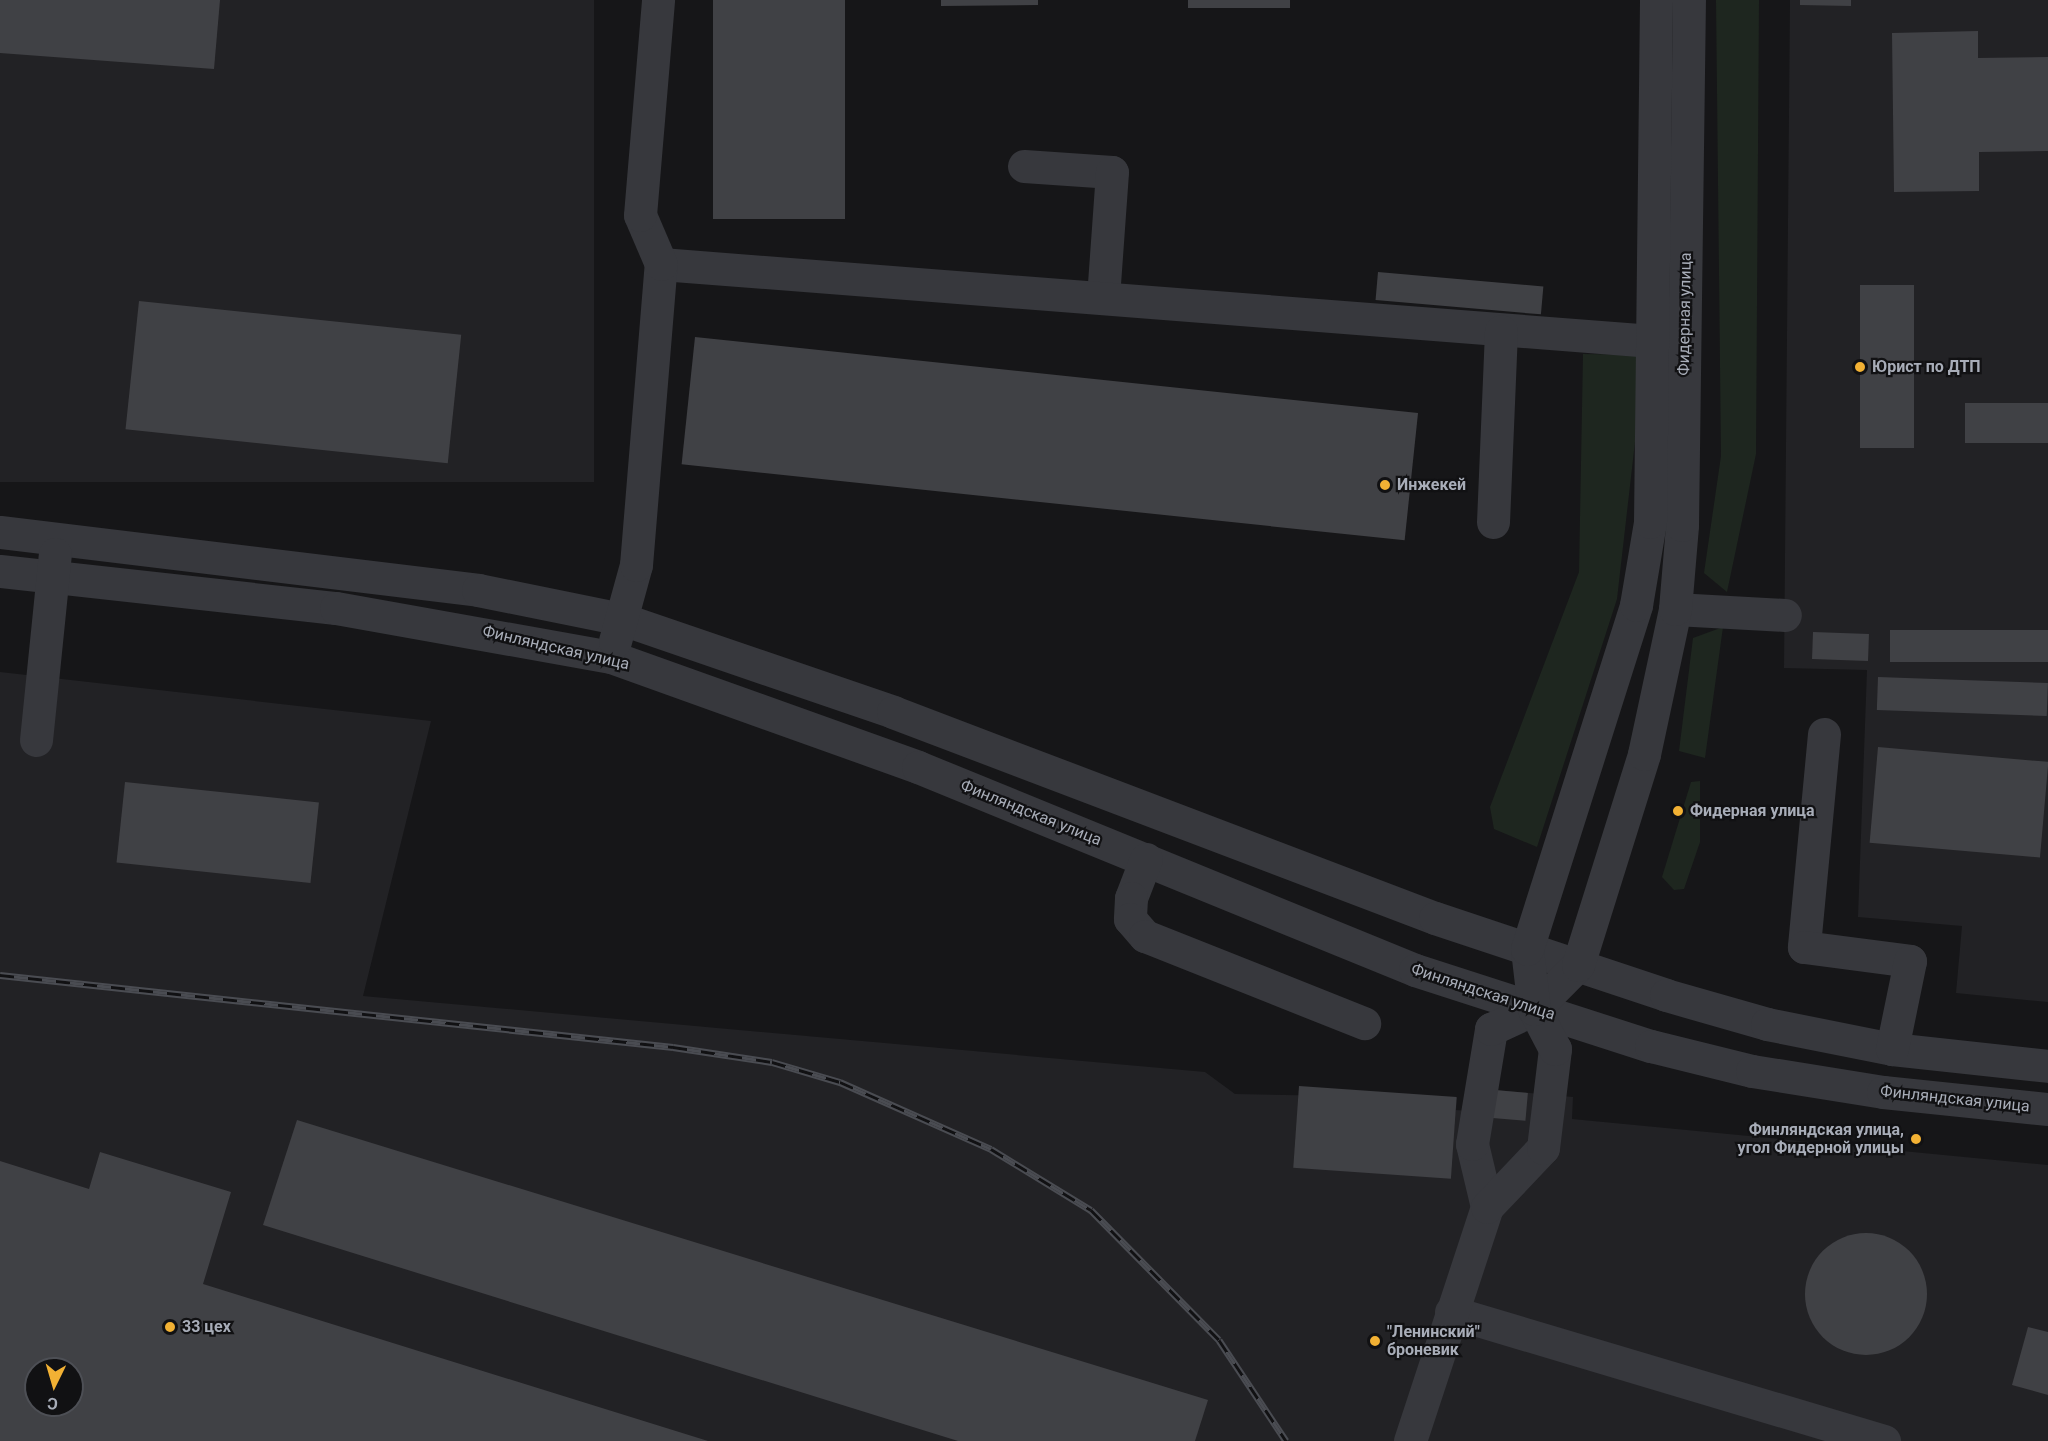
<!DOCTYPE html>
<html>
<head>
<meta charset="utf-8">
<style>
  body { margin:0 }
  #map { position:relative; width:2048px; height:1441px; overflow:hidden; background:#161618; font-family:Roboto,sans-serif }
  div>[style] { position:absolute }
  .built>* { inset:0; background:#222225; transform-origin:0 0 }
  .green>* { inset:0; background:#1e261f }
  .building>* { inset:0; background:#404145; transform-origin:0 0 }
  .round { border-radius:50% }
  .minor>* { height:33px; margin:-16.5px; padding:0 16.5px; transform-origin:16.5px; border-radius:16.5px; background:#37383d }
  .rail>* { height:7px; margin-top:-3.5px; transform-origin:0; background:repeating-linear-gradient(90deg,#111113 0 14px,#4a4c52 0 28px); box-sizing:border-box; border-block:2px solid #4a4c52 }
  .dots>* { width:16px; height:16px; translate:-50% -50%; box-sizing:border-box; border:3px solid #111113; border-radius:50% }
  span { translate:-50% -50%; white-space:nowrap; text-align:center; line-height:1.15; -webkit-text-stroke:4.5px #111113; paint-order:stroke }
  .street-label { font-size:16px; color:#a8adb8 }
  .poi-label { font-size:16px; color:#a8adb8; font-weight:700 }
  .left { translate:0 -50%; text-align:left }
  .right { translate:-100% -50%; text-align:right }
  .north { position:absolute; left:24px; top:1357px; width:60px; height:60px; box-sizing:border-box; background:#111113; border:2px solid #4d4f55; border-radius:50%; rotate:185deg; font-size:16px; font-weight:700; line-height:24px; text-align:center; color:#a8adb8 }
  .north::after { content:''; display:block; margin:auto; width:21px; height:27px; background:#f2b134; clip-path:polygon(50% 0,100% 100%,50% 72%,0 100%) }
</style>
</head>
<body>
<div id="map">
  <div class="built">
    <div style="left:0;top:0;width:594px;height:482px"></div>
    <div style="clip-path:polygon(1790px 0,2048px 0,2048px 1002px,1956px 993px,1962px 926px,1858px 917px,1867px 670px,1784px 668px)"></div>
    <div style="clip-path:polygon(evenodd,0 672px,431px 721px,363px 996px,1205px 1072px,1235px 1094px,1457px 1098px,1456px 1110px,1492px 1113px,1495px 1090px,1573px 1097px,1572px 1119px,2048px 1165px,2048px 1441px,0 1441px,0 672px,36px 1369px,72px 1369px,72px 1405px,36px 1405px,36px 1369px)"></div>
  </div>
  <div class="green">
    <div style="clip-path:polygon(1716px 0,1759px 0,1756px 454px,1727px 592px,1704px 573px,1721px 456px)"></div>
    <div style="clip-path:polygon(1583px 354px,1645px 355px,1617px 599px,1537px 847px,1494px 829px,1490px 807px,1579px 572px)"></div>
    <div style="clip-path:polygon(1723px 627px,1705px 758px,1679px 751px,1693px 638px)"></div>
    <div style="clip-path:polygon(1700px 781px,1700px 842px,1684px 889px,1674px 890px,1662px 877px,1691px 782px)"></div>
  </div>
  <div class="building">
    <div style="clip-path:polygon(0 0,220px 0,214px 69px,0 53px)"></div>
    <div style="left:713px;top:0;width:132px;height:219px"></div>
    <div style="clip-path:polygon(941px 0,1038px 0,1038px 5px,941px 6px)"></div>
    <div style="left:1188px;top:0;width:102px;height:8px"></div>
    <div style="clip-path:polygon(1800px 0,1851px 0,1851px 6px,1800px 5px)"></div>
    <div style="clip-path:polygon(1978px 31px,1978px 58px,2048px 57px,2048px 151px,1979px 152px,1979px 191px,1894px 192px,1892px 33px)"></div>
    <div style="left:1378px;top:272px;width:166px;height:28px;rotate:5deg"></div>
    <div style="left:1860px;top:285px;width:54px;height:163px"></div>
    <div style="left:139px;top:301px;width:324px;height:129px;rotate:6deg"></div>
    <div style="left:695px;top:337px;width:727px;height:128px;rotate:6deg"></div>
    <div style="left:2048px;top:403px;width:40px;height:83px;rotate:90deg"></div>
    <div style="left:1890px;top:630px;width:158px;height:32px"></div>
    <div style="left:1813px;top:632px;width:56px;height:27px;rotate:2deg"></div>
    <div style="left:1878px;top:677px;width:170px;height:33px;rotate:2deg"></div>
    <div style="left:1878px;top:747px;width:171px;height:96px;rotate:5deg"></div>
    <div style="left:125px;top:782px;width:195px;height:81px;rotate:6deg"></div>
    <div style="left:1299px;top:1086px;width:158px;height:82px;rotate:4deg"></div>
    <div style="left:1495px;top:1090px;width:33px;height:28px;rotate:5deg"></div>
    <div style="clip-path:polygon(297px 1120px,1208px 1400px,1195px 1441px,958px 1441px,263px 1225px)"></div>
    <div style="clip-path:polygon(evenodd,100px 1152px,231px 1192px,203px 1284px,708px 1441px,0 1441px,0 1161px,89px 1189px,100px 1152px,36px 1369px,72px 1369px,72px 1405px,36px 1405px,36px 1369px)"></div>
    <div class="round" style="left:1805px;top:1233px;width:122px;height:122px"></div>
    <div style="clip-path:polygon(2028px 1327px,2048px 1332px,2048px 1395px,2012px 1385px)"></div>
  </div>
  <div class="minor">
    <div style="left:1024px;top:166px;width:88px;rotate:3.9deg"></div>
    <div style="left:1112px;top:172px;width:126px;rotate:94.1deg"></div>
    <div style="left:661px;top:264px;width:994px;rotate:4.44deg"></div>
    <div style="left:1493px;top:522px;width:191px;rotate:-87.6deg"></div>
    <div style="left:0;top:532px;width:482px;rotate:6.9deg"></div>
    <div style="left:478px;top:590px;width:147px;rotate:11.4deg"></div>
    <div style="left:622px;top:619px;width:287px;rotate:18.9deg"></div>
    <div style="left:893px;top:712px;width:580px;rotate:20.81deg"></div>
    <div style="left:1435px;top:918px;width:243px;rotate:18.4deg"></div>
    <div style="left:1666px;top:995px;width:105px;rotate:16deg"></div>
    <div style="left:1767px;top:1024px;width:127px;rotate:11.3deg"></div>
    <div style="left:1892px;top:1049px;width:157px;rotate:6.2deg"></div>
    <div style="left:0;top:571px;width:338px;rotate:6.3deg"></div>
    <div style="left:336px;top:608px;width:279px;rotate:10.1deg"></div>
    <div style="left:611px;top:657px;width:326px;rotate:19.7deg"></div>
    <div style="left:918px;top:767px;width:537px;rotate:22.22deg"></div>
    <div style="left:1415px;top:970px;width:248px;rotate:17.9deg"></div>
    <div style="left:1651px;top:1046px;width:104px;rotate:13.9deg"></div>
    <div style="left:1752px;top:1071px;width:133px;rotate:9.1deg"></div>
    <div style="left:1883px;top:1092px;width:166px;rotate:5.9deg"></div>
    <div style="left:1675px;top:609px;width:110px;rotate:3.1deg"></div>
    <div style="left:615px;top:641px;width:79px;rotate:-74.6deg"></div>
    <div style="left:636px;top:565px;width:302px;rotate:-85.3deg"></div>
    <div style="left:661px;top:264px;width:53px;rotate:-113.2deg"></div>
    <div style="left:640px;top:215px;width:216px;rotate:-85.2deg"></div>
    <div style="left:1824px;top:734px;width:214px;rotate:95.4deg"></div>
    <div style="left:1804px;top:947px;width:107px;rotate:7.5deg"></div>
    <div style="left:1910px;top:961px;width:90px;rotate:101.6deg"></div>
    <div style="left:36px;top:740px;width:187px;rotate:-84.2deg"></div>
    <div style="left:1146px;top:859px;width:42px;rotate:111deg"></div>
    <div style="left:1131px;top:898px;width:21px;rotate:93deg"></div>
    <div style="left:1130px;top:919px;width:23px;rotate:49deg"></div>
    <div style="left:1145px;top:936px;width:236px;rotate:21.7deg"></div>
    <div style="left:1487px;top:1207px;width:65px;rotate:-103.4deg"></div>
    <div style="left:1472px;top:1144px;width:117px;rotate:-80.6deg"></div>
    <div style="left:1491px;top:1029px;width:47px;rotate:-24.9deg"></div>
    <div style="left:1534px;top:1009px;width:62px;rotate:-45deg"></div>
    <div style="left:1578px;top:965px;width:221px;rotate:-72.6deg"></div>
    <div style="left:1644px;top:754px;width:148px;rotate:-77.9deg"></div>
    <div style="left:1675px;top:609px;width:84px;rotate:-85.2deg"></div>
    <div style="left:1682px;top:525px;width:525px;rotate:-89.24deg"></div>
    <div style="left:1451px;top:1312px;width:452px;rotate:16.6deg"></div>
    <div style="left:1410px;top:1441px;width:246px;rotate:-71.8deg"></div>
    <div style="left:1487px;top:1207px;width:81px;rotate:-46.5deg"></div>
    <div style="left:1543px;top:1148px;width:100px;rotate:-83.1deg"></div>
    <div style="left:1555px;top:1049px;width:45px;rotate:-117.7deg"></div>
    <div style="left:1534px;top:1009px;width:60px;rotate:-96.7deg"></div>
    <div style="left:1527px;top:949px;width:361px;rotate:-72.4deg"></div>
    <div style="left:1636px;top:605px;width:84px;rotate:-80.4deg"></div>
    <div style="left:1650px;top:522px;width:522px;rotate:-89.34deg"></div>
  </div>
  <div class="rail">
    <div style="left:0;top:975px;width:677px;rotate:6.11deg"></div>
    <div style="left:673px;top:1047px;width:100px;rotate:8.6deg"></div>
    <div style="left:772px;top:1062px;width:71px;rotate:16.4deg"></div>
    <div style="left:840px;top:1082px;width:165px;rotate:23.9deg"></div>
    <div style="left:991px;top:1149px;width:117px;rotate:31.4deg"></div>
    <div style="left:1091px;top:1210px;width:182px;rotate:45.4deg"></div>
    <div style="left:1219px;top:1340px;width:121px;rotate:56.4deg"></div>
  </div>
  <div class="dots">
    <div style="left:1860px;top:367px;background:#f2b134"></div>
    <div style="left:1385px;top:485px;background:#f2b134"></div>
    <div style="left:1678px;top:811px;background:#f2b134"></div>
    <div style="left:1916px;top:1139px;background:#f2b134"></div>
    <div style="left:170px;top:1327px;background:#f2b134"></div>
    <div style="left:1375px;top:1341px;background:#f2b134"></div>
  </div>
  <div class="street-label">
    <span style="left:1685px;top:314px;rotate:-89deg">Фидерная улица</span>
    <span style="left:556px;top:648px;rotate:13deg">Финляндская улица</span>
    <span style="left:1031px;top:813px;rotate:22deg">Финляндская улица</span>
    <span style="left:1483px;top:992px;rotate:18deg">Финляндская улица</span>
    <span style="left:1955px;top:1099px;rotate:6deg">Финляндская улица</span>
  </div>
  <div class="poi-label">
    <span class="left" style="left:1872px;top:367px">Юрист по ДТП</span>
    <span class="left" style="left:1397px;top:485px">Инжекей</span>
    <span class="left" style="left:1690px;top:811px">Фидерная улица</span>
    <span class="right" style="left:1904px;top:1139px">Финляндская улица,<br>угол Фидерной улицы</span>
    <span class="left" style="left:182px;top:1327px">33 цех</span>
    <span class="left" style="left:1387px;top:1341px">"Ленинский"<br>броневик</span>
  </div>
  <div class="north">С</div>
</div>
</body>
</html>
